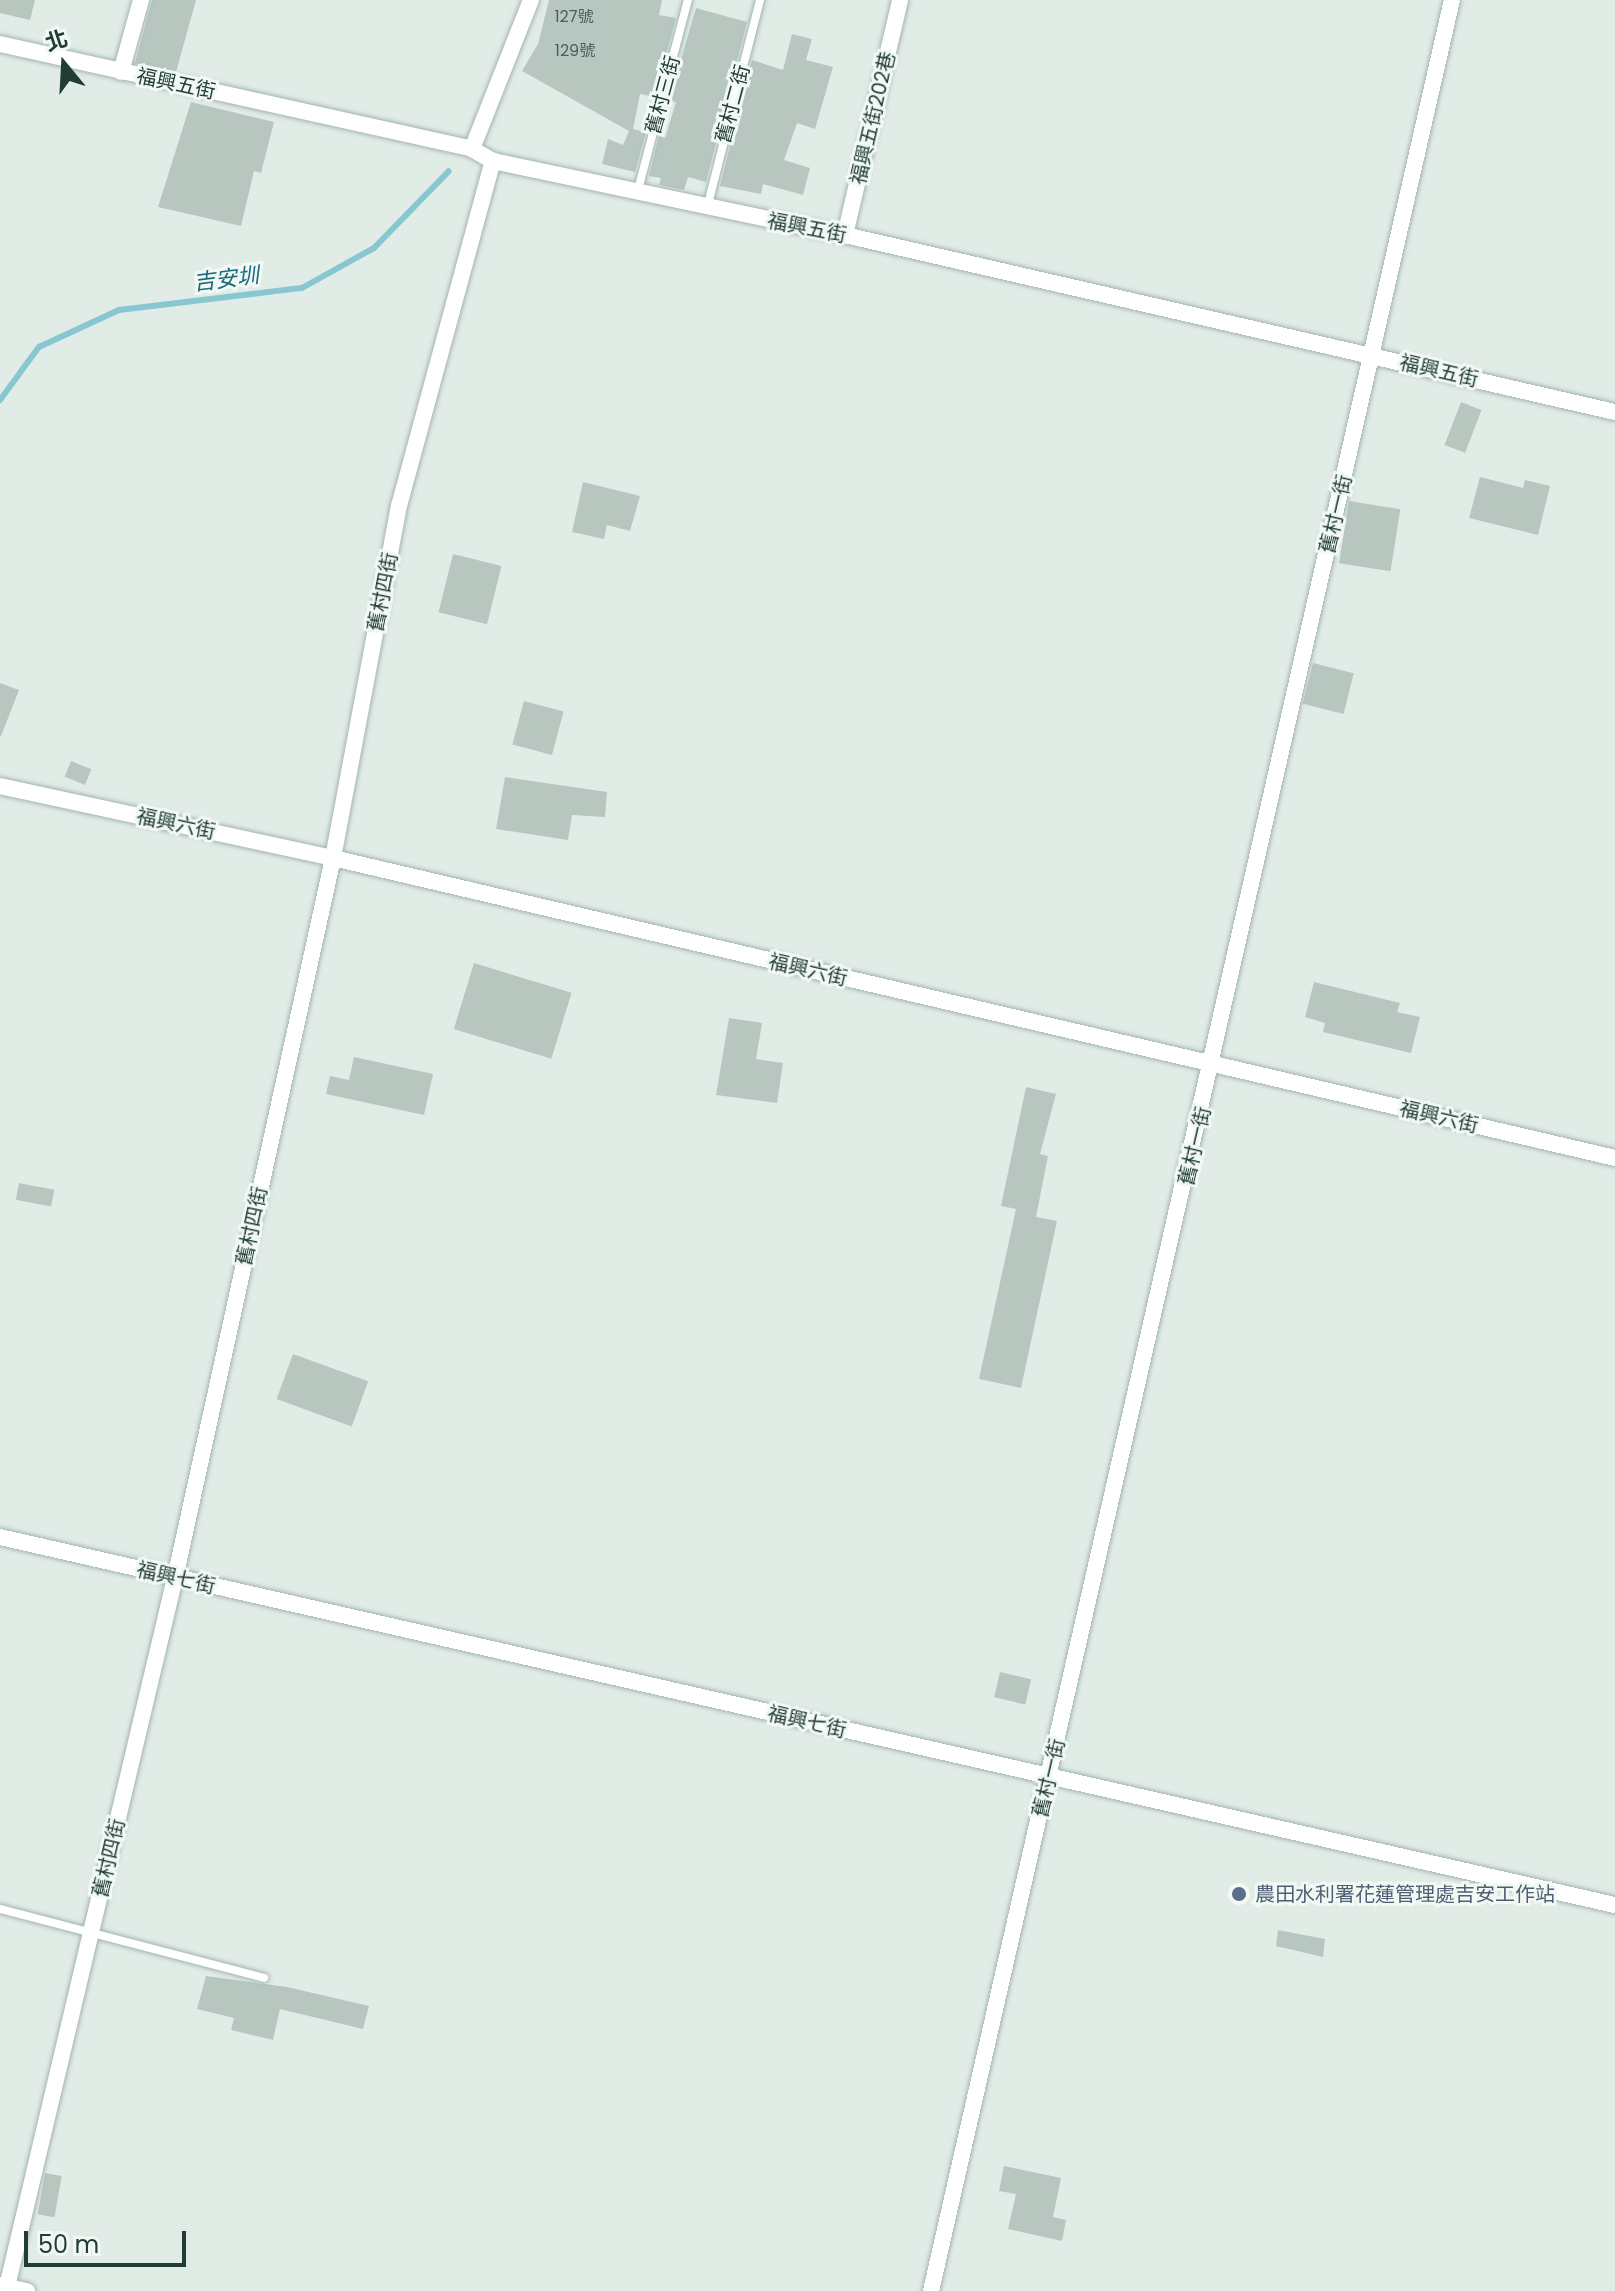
<!DOCTYPE html>
<html>
<head>
<meta charset="utf-8">
<style>
  body { margin:0 }
  #map { position:relative; width:1615px; height:2291px; overflow:hidden; background:#e1ece7; font-family:Poppins,"Noto Sans TC",sans-serif }
  div>[style] { position:absolute }
  .stream>* { height:6px; margin:-3px; padding:0 3px; transform-origin:3px; border-radius:3px; background:#88c7d2 }
  .building>* { inset:0; background:#b7c7c0; transform-origin:0 0 }
  .roads { filter:drop-shadow(0 0 2px #a4b4ae) drop-shadow(0 0 2px #a4b4ae) }
  .service>* { height:8px; margin:-4px; padding:0 4px; transform-origin:4px; border-radius:4px; background:#fff }
  .minor>* { height:16px; margin:-8px; padding:0 8px; transform-origin:8px; border-radius:8px; background:#fff }
  .dots>* { width:22px; height:22px; translate:-50% -50%; box-sizing:border-box; border:4px solid #f2f9f5; border-radius:50% }
  span { translate:-50% -50%; white-space:nowrap; text-align:center; line-height:1.15; -webkit-text-stroke:6px #f2f9f5; paint-order:stroke }
  .number-label { font-size:16px; color:#466058 }
  .number-label span { -webkit-text-stroke-width:0 }
  .street-label { font-size:20px; color:#213d36 }
  .service-label { font-size:20px; color:#4e5e75 }
  .left { translate:0 -50%; text-align:left }
  .water-label { font-size:22px; color:#1a6a7b; font-style:italic }
  .north { position:absolute; left:24px; top:24px; width:80px; height:80px; -webkit-text-stroke:6px #f2f9f5; paint-order:stroke; rotate:342deg; font-size:22px; font-weight:700; line-height:32px; text-align:center; color:#213d36 }
  .north::after { content:''; display:block; margin:auto; width:28px; height:36px; background:#213d36; clip-path:polygon(50% 0,100% 100%,50% 72%,0 100%) }
  .scale { position:absolute; left:24px; top:2231px; width:162px; height:36px; box-sizing:border-box; border:4px solid #213d36; border-top:0; padding-left:10px; font-size:24px; line-height:28px; white-space:nowrap; color:#213d36; -webkit-text-stroke:6px #f2f9f5; paint-order:stroke }
</style>
</head>
<body>
<div id="map">
  <div class="stream">
    <div style="left:0;top:400px;width:66px;rotate:-53.7deg"></div>
    <div style="left:39px;top:347px;width:88px;rotate:-24.8deg"></div>
    <div style="left:119px;top:310px;width:184px;rotate:-6.9deg"></div>
    <div style="left:302px;top:288px;width:82px;rotate:-29.1deg"></div>
    <div style="left:374px;top:248px;width:107px;rotate:-45.8deg"></div>
  </div>
  <div class="building">
    <div style="clip-path:polygon(0 0,35px 0,30px 20px,0 13px)"></div>
    <div style="clip-path:polygon(152px 0,196px 0,176px 72px,135px 63px)"></div>
    <div style="clip-path:polygon(549px 0,662px 0,659px 15px,676px 18px,655px 97px,640px 94px,633px 129px,646px 132px,635px 172px,602px 164px,608px 139px,623px 145px,629px 131px,522px 71px,538px 44px)"></div>
    <div style="clip-path:polygon(696px 8px,747px 22px,706px 182px,688px 177px,684px 190px,659px 185px,661px 178px,649px 176px,659px 136px,665px 138px,676px 102px,669px 101px)"></div>
    <div style="clip-path:polygon(792px 34px,812px 39px,806px 60px,833px 67px,815px 129px,797px 123px,784px 160px,810px 168px,803px 195px,763px 184px,761px 194px,720px 186px,752px 60px,783px 70px)"></div>
    <div style="clip-path:polygon(191px 102px,274px 122px,261px 173px,254px 171px,241px 226px,158px 207px)"></div>
    <div style="left:1461px;top:402px;width:22px;height:46px;rotate:21deg"></div>
    <div style="clip-path:polygon(1480px 477px,1523px 488px,1525px 480px,1550px 486px,1538px 535px,1469px 518px)"></div>
    <div style="clip-path:polygon(583px 482px,640px 496px,630px 531px,607px 525px,604px 539px,572px 532px)"></div>
    <div style="left:1349px;top:501px;width:52px;height:63px;rotate:9deg"></div>
    <div style="left:453px;top:554px;width:50px;height:60px;rotate:14deg"></div>
    <div style="left:1313px;top:663px;width:42px;height:42px;rotate:14deg"></div>
    <div style="clip-path:polygon(0 683px,19px 690px,1px 736px,0 736px)"></div>
    <div style="left:524px;top:701px;width:41px;height:45px;rotate:15deg"></div>
    <div style="left:71px;top:761px;width:22px;height:17px;rotate:22deg"></div>
    <div style="clip-path:polygon(505px 777px,607px 792px,605px 817px,572px 815px,568px 840px,496px 829px)"></div>
    <div style="left:474px;top:963px;width:102px;height:69px;rotate:17deg"></div>
    <div style="clip-path:polygon(1314px 982px,1400px 1003px,1397px 1012px,1420px 1017px,1411px 1053px,1323px 1032px,1325px 1023px,1305px 1017px)"></div>
    <div style="clip-path:polygon(729px 1018px,762px 1023px,756px 1059px,783px 1063px,777px 1103px,716px 1095px)"></div>
    <div style="clip-path:polygon(354px 1057px,433px 1074px,424px 1115px,326px 1094px,330px 1076px,349px 1080px)"></div>
    <div style="clip-path:polygon(1026px 1087px,1056px 1094px,1040px 1154px,1048px 1156px,1036px 1217px,1057px 1221px,1021px 1388px,979px 1379px,1016px 1209px,1001px 1206px)"></div>
    <div style="left:19px;top:1183px;width:36px;height:17px;rotate:11deg"></div>
    <div style="left:293px;top:1354px;width:80px;height:48px;rotate:20deg"></div>
    <div style="left:1000px;top:1672px;width:32px;height:26px;rotate:13deg"></div>
    <div style="clip-path:polygon(1278px 1930px,1325px 1939px,1323px 1957px,1276px 1946px)"></div>
    <div style="clip-path:polygon(206px 1976px,287px 1987px,369px 2006px,363px 2029px,280px 2009px,273px 2040px,231px 2030px,234px 2018px,197px 2009px)"></div>
    <div style="clip-path:polygon(1004px 2166px,1061px 2178px,1053px 2217px,1066px 2220px,1062px 2241px,1008px 2229px,1016px 2194px,999px 2191px)"></div>
    <div style="left:45px;top:2173px;width:17px;height:42px;rotate:10deg"></div>
  </div>
  <div class="roads">
    <div class="service">
      <div style="left:638px;top:190px;width:196px;rotate:-75.3deg"></div>
      <div style="left:707px;top:208px;width:215px;rotate:-75.7deg"></div>
      <div style="left:0;top:1909px;width:273px;rotate:14.6deg"></div>
    </div>
    <div class="minor">
      <div style="left:0;top:44px;width:484px;rotate:12.5deg"></div>
      <div style="left:472px;top:149px;width:24px;rotate:30deg"></div>
      <div style="left:493px;top:161px;width:360px;rotate:11.9deg"></div>
      <div style="left:845px;top:235px;width:790px;rotate:12.95deg"></div>
      <div style="left:121px;top:72px;width:75px;rotate:-74.5deg"></div>
      <div style="left:472px;top:149px;width:160px;rotate:-68.4deg"></div>
      <div style="left:845px;top:235px;width:241px;rotate:-76.8deg"></div>
      <div style="left:0;top:786px;width:341px;rotate:12.2deg"></div>
      <div style="left:333px;top:858px;width:1317px;rotate:13.17deg"></div>
      <div style="left:0;top:1537px;width:1656px;rotate:12.84deg"></div>
      <div style="left:0;top:2285px;width:28px;rotate:13deg"></div>
      <div style="left:6px;top:2291px;width:733px;rotate:-76.67deg"></div>
      <div style="left:175px;top:1578px;width:737px;rotate:-77.62deg"></div>
      <div style="left:333px;top:858px;width:358px;rotate:-79.4deg"></div>
      <div style="left:399px;top:506px;width:358px;rotate:-74.8deg"></div>
      <div style="left:931px;top:2291px;width:2349px;rotate:-77.19deg"></div>
    </div>
  </div>
  <div class="dots">
    <div style="left:1239px;top:1894px;background:#5c6f8a"></div>
  </div>
  <div class="number-label">
    <span style="left:574px;top:17px">127號</span>
    <span style="left:575px;top:51px">129號</span>
  </div>
  <div class="street-label">
    <span style="left:176px;top:84px;rotate:12deg">福興五街</span>
    <span style="left:663px;top:95px;rotate:-75deg">舊村三街</span>
    <span style="left:733px;top:104px;rotate:-75deg">舊村二街</span>
    <span style="left:873px;top:118px;rotate:-77deg">福興五街202巷</span>
    <span style="left:807px;top:228px;rotate:11deg">福興五街</span>
    <span style="left:1439px;top:371px;rotate:13deg">福興五街</span>
    <span style="left:1336px;top:514px;rotate:-77deg">舊村一街</span>
    <span style="left:383px;top:592px;rotate:-79deg">舊村四街</span>
    <span style="left:176px;top:824px;rotate:12deg">福興六街</span>
    <span style="left:808px;top:970px;rotate:13deg">福興六街</span>
    <span style="left:1439px;top:1117px;rotate:13deg">福興六街</span>
    <span style="left:1195px;top:1146px;rotate:-77deg">舊村一街</span>
    <span style="left:252px;top:1226px;rotate:-78deg">舊村四街</span>
    <span style="left:176px;top:1578px;rotate:13deg">福興七街</span>
    <span style="left:807px;top:1722px;rotate:13deg">福興七街</span>
    <span style="left:1049px;top:1778px;rotate:-77deg">舊村一街</span>
    <span style="left:109px;top:1858px;rotate:-77deg">舊村四街</span>
  </div>
  <div class="service-label">
    <span class="left" style="left:1255px;top:1894px">農田水利署花蓮管理處吉安工作站</span>
  </div>
  <div class="water-label">
    <span style="left:226px;top:279px;rotate:-7deg">吉安圳</span>
  </div>
  <div class="north">北</div>
  <div class="scale">50 m</div>
</div>
</body>
</html>
